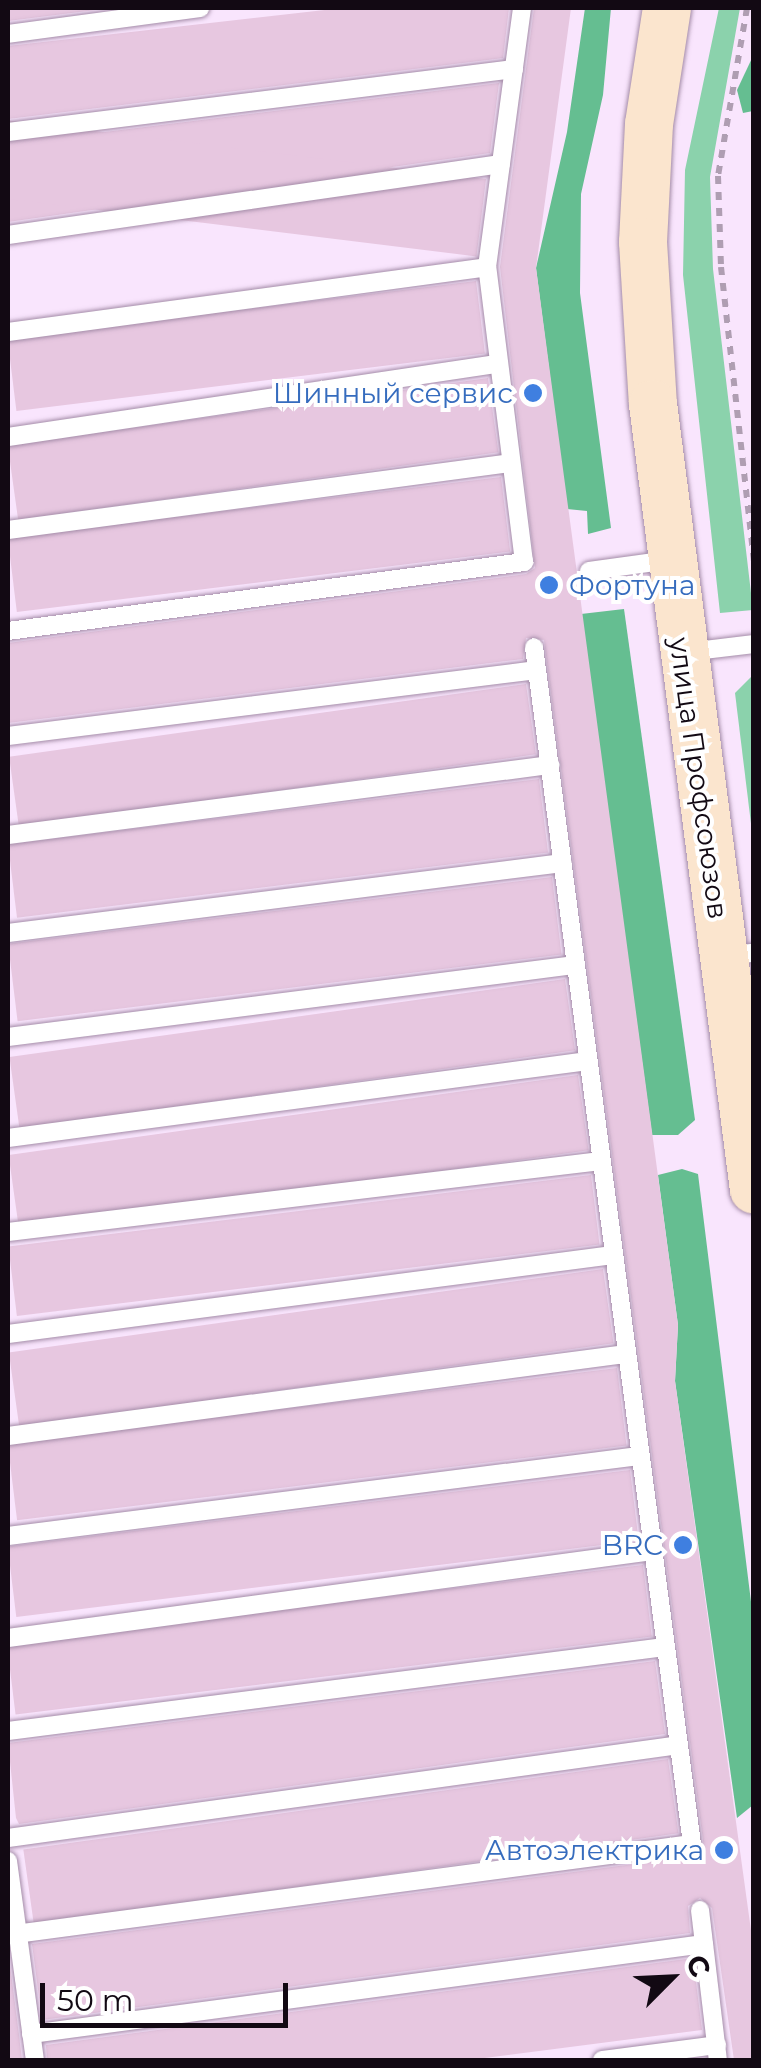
<!DOCTYPE html>
<html>
<head>
<meta charset="utf-8">
<style>
  body { margin:0 }
  #map { position:relative; width:761px; height:2068px; overflow:hidden; background:#f9e5fd; font-family:Montserrat,sans-serif }
  div>[style] { position:absolute }
  .green>* { inset:0; background:#8bd2ac }
  .forest>* { inset:0; background:#65be91 }
  .building>* { inset:0; background:#e7c7e0; transform-origin:0 0 }
  .path>* { height:6px; margin-top:-3px; transform-origin:0; background:repeating-linear-gradient(90deg,#af9eb2 0 8px,transparent 0 16px) }
  .roads { filter:drop-shadow(0 0 2px #a48ca8) drop-shadow(0 0 2px #a48ca8) }
  .lane>* { height:18px; margin:-9px; padding:0 9px; transform-origin:9px; border-radius:9px; background:#fff }
  .secondary>* { height:48px; margin:-24px; padding:0 24px; transform-origin:24px; border-radius:24px; background:#fbe5ce }
  .dots>* { width:28px; height:28px; translate:-50% -50%; box-sizing:border-box; border:5px solid #fff; border-radius:50% }
  span { translate:-50% -50%; white-space:nowrap; text-align:center; line-height:1.15; -webkit-text-stroke:8px #fff; paint-order:stroke }
  .shop-label { font-size:28px; color:#366cbe }
  .right { translate:-100% -50%; text-align:right }
  .left { translate:0 -50%; text-align:left }
  .street-label { font-size:28px; color:#120913 }
  .frame { position:absolute; inset:0; border:10px solid #120913; pointer-events:none }
  .north { position:absolute; left:621px; top:1928px; width:100px; height:100px; -webkit-text-stroke:8px #fff; paint-order:stroke; rotate:66deg; font-size:28px; font-weight:700; line-height:40px; text-align:center; color:#120913 }
  .north::after { content:''; display:block; margin:auto; width:35px; height:45px; background:#120913; clip-path:polygon(50% 0,100% 100%,50% 72%,0 100%) }
  .scale { position:absolute; left:40px; top:1983px; width:248px; height:45px; box-sizing:border-box; border:5px solid #120913; border-top:0; padding-left:12px; font-size:30px; line-height:35px; white-space:nowrap; color:#120913; -webkit-text-stroke:8px #fff; paint-order:stroke }
</style>
</head>
<body>
<div id="map">
  <div class="green">
    <div style="clip-path:polygon(719px 8px,740px 8px,710px 177px,713px 269px,753px 610px,720px 613px,683px 275px,685px 170px)"></div>
    <div style="clip-path:polygon(753px 675px,753px 840px,735px 693px)"></div>
  </div>
  <div class="forest">
    <div style="clip-path:polygon(585px 8px,611px 8px,603px 95px,581px 194px,580px 293px,611px 528px,588px 534px,587px 511px,567px 509px,536px 268px,567px 132px)"></div>
    <div style="clip-path:polygon(753px 56px,753px 111px,743px 113px,737px 90px)"></div>
    <div style="clip-path:polygon(624px 609px,695px 1120px,678px 1135px,652px 1135px,581px 614px)"></div>
    <div style="clip-path:polygon(682px 1169px,698px 1174px,754px 1626px,753px 1805px,737px 1818px,675px 1381px,678px 1325px,658px 1175px)"></div>
  </div>
  <div class="building">
    <div style="clip-path:polygon(8px 8px,111px 8px,8px 21px)"></div>
    <div style="clip-path:polygon(342px 8px,509px 8px,503px 58px,8px 119px,8px 46px)"></div>
    <div style="clip-path:polygon(534px 8px,571px 8px,536px 268px,678px 1325px,675px 1381px,754px 1952px,754px 2060px,734px 2060px,712px 1908px,700px 1898px,688px 1906px,690px 1933px,42px 2020px,32px 1944px,694px 1856px,704px 1848px,544px 640px,526px 638px,523px 659px,8px 723px,8px 643px,526px 574px,535px 568px,500px 267px)"></div>
    <div style="clip-path:polygon(499px 83px,490px 153px,8px 222px,8px 144px)"></div>
    <div style="left:486px;top:179px;width:78px;height:483px;rotate:97deg"></div>
    <div style="left:476px;top:281px;width:73px;height:472px;rotate:83deg"></div>
    <div style="left:488px;top:378px;width:75px;height:485px;rotate:82deg"></div>
    <div style="left:501px;top:477px;width:75px;height:497px;rotate:83deg"></div>
    <div style="left:526px;top:684px;width:71px;height:522px;rotate:82deg"></div>
    <div style="left:539px;top:779px;width:74px;height:535px;rotate:83deg"></div>
    <div style="left:552px;top:877px;width:78px;height:548px;rotate:83deg"></div>
    <div style="left:565px;top:979px;width:72px;height:561px;rotate:82deg"></div>
    <div style="left:578px;top:1075px;width:76px;height:575px;rotate:82deg"></div>
    <div style="left:591px;top:1175px;width:70px;height:587px;rotate:83deg"></div>
    <div style="left:603px;top:1269px;width:75px;height:600px;rotate:82deg"></div>
    <div style="left:617px;top:1368px;width:78px;height:614px;rotate:83deg"></div>
    <div style="left:630px;top:1470px;width:71px;height:627px;rotate:83deg"></div>
    <div style="left:643px;top:1565px;width:72px;height:641px;rotate:83deg"></div>
    <div style="clip-path:polygon(655px 1661px,665px 1734px,19px 1824px,16px 1818px,8px 1743px)"></div>
    <div style="left:668px;top:1759px;width:75px;height:651px;rotate:82deg"></div>
    <div style="clip-path:polygon(8px 1950px,19px 2035px,22px 2060px,8px 2060px)"></div>
    <div style="clip-path:polygon(693px 1958px,702px 2030px,469px 2060px,47px 2060px,46px 2045px)"></div>
  </div>
  <div class="path">
    <div style="left:747px;top:8px;width:170px;rotate:99.8deg"></div>
    <div style="left:718px;top:176px;width:91px;rotate:88.1deg"></div>
    <div style="left:721px;top:267px;width:297px;rotate:83.6deg"></div>
  </div>
  <div class="roads">
    <div class="lane">
      <div style="left:8px;top:34px;width:194px;rotate:-7.7deg"></div>
      <div style="left:8px;top:132px;width:510px;rotate:-7.1deg"></div>
      <div style="left:8px;top:235px;width:498px;rotate:-8.2deg"></div>
      <div style="left:8px;top:332px;width:483px;rotate:-7.7deg"></div>
      <div style="left:8px;top:437px;width:496px;rotate:-8.5deg"></div>
      <div style="left:8px;top:530px;width:507px;rotate:-7.59deg"></div>
      <div style="left:589px;top:571px;width:81px;rotate:-7.8deg"></div>
      <div style="left:8px;top:631px;width:521px;rotate:-7.62deg"></div>
      <div style="left:524px;top:562px;width:297px;rotate:-97.1deg"></div>
      <div style="left:487px;top:267px;width:261px;rotate:-82.3deg"></div>
      <div style="left:687px;top:652px;width:67px;rotate:-6.8deg"></div>
      <div style="left:8px;top:736px;width:533px;rotate:-7.11deg"></div>
      <div style="left:8px;top:835px;width:547px;rotate:-7.36deg"></div>
      <div style="left:8px;top:933px;width:559px;rotate:-7.19deg"></div>
      <div style="left:723px;top:956px;width:31px;rotate:-6deg"></div>
      <div style="left:8px;top:1037px;width:572px;rotate:-7.24deg"></div>
      <div style="left:8px;top:1138px;width:585px;rotate:-7.56deg"></div>
      <div style="left:8px;top:1232px;width:597px;rotate:-6.83deg"></div>
      <div style="left:8px;top:1334px;width:610px;rotate:-7.44deg"></div>
      <div style="left:8px;top:1436px;width:622px;rotate:-7.57deg"></div>
      <div style="left:8px;top:1536px;width:636px;rotate:-7.23deg"></div>
      <div style="left:8px;top:1638px;width:650px;rotate:-7.69deg"></div>
      <div style="left:8px;top:1731px;width:662px;rotate:-7.29deg"></div>
      <div style="left:8px;top:1838px;width:677px;rotate:-7.89deg"></div>
      <div style="left:8px;top:1861px;width:201px;rotate:82.3deg"></div>
      <div style="left:700px;top:1910px;width:151px;rotate:83.2deg"></div>
      <div style="left:8px;top:1935px;width:690px;rotate:-7.58deg"></div>
      <div style="left:692px;top:1844px;width:1207px;rotate:-97.52deg"></div>
      <div style="left:31px;top:2034px;width:679px;rotate:-7.62deg"></div>
      <div style="left:602px;top:2060px;width:116px;rotate:-7.4deg"></div>
    </div>
    <div class="secondary">
      <div style="left:667px;top:8px;width:117px;rotate:98.8deg"></div>
      <div style="left:649px;top:124px;width:118px;rotate:92.9deg"></div>
      <div style="left:643px;top:242px;width:162px;rotate:86.5deg"></div>
      <div style="left:653px;top:404px;width:792px;rotate:82.68deg"></div>
    </div>
  </div>
  <div class="dots">
    <div style="left:533px;top:393px;background:#3f7fe0"></div>
    <div style="left:549px;top:585px;background:#3f7fe0"></div>
    <div style="left:683px;top:1545px;background:#3f7fe0"></div>
    <div style="left:724px;top:1850px;background:#3f7fe0"></div>
  </div>
  <div class="shop-label">
    <span class="right" style="left:513px;top:393px">Шинный сервис</span>
    <span class="left" style="left:569px;top:585px">Фортуна</span>
    <span class="right" style="left:663px;top:1545px">BRC</span>
    <span class="right" style="left:704px;top:1850px">Автоэлектрика</span>
  </div>
  <div class="street-label">
    <span style="left:699px;top:778px;rotate:82deg">улица Профсоюзов</span>
  </div>
  <div class="frame"></div>
  <div class="north">С</div>
  <div class="scale">50 m</div>
</div>
</body>
</html>
